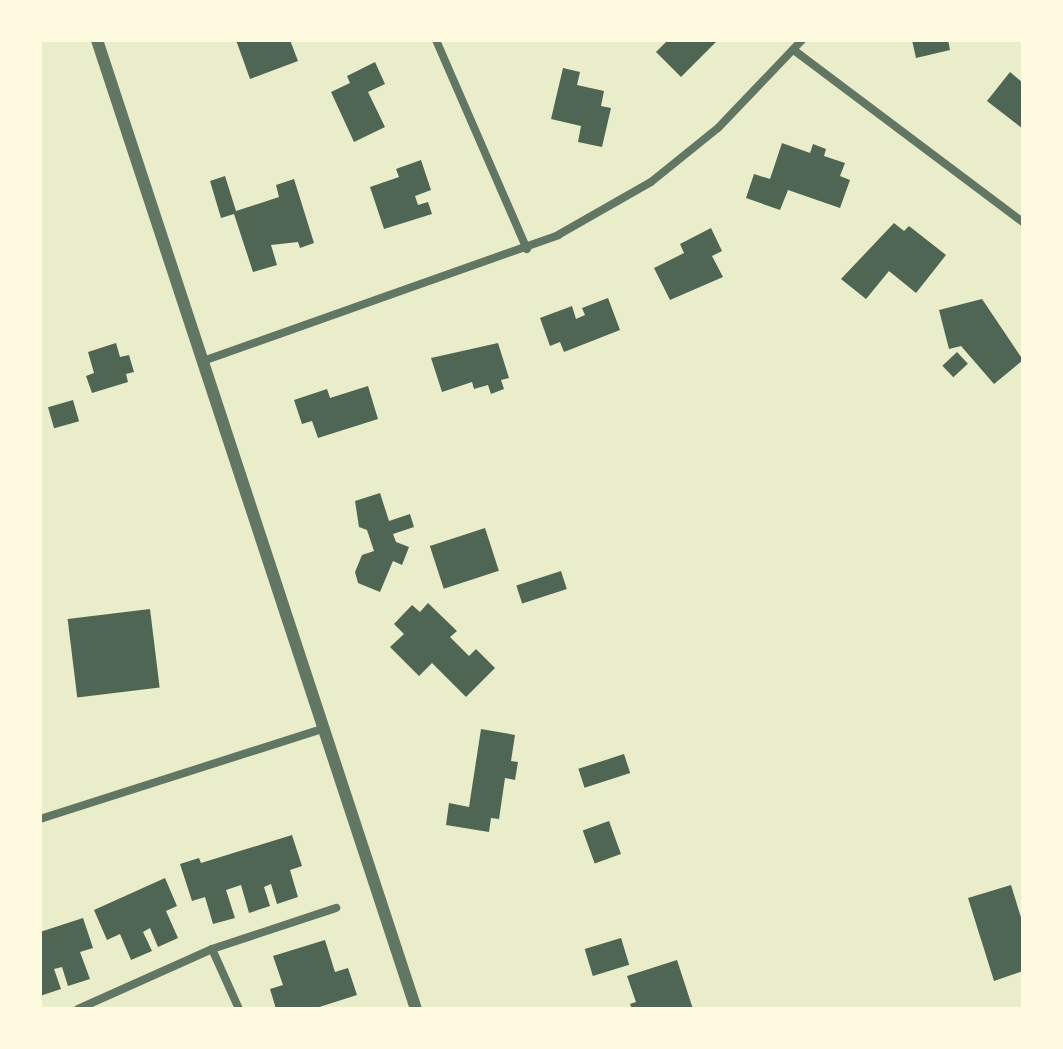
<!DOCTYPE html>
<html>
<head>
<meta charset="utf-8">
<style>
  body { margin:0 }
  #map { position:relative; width:1063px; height:1049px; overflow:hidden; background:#e9edc9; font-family:Lora,serif }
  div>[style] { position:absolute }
  .building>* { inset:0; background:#4f6655; transform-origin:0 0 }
  .minor>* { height:8px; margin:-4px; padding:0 4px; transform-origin:4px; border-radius:4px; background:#617663 }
  .tertiary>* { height:12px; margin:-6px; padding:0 6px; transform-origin:6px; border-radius:6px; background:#617663 }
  span { translate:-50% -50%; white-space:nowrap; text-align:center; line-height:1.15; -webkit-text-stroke:8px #fefae0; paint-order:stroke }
  .frame { position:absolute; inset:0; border:42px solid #fefae0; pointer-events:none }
</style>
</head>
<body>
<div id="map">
  <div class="building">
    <div style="clip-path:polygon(236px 40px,290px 40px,298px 61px,250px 79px)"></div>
    <div style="clip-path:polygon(668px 40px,718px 40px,681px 77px,656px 52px)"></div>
    <div style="clip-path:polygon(912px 40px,948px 40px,950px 50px,916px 58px)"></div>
    <div style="clip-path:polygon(375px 62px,385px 84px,368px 92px,385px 127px,354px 142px,331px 92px,350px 83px,347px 76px)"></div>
    <div style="clip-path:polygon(563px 68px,580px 72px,577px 85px,604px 91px,601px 106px,611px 108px,602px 147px,578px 142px,581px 126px,551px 119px)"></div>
    <div style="clip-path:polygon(1010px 72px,1023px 83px,1023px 129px,987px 101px)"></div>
    <div style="clip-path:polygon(782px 143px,810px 153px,813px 144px,826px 149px,824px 156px,845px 163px,840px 176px,850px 180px,840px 208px,788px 190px,780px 210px,746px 198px,754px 174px,770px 179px)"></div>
    <div style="clip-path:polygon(421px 160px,431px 190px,415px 196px,418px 205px,428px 202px,432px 214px,384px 229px,370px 187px,399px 177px,396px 169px)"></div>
    <div style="clip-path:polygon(225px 176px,236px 211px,279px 197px,276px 185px,294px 179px,314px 243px,300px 248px,298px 242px,271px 245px,277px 265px,253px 272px,234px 214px,221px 218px,210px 181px)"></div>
    <div style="clip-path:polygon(894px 223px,904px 231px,909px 226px,946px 255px,916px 293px,889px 271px,866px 299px,841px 279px)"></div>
    <div style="clip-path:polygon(711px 228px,722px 251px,712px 256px,723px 277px,670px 300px,654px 268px,684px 253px,680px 244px)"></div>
    <div style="clip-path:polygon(608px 298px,620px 330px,564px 352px,560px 342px,550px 346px,540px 318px,572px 306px,576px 319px,585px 315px,582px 308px)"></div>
    <div style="clip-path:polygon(982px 299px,1023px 360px,994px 384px,961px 346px,949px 349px,939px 310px)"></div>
    <div style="clip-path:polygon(116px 343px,120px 357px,129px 355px,134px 372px,126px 374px,128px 382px,92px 393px,86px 376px,94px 373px,88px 352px)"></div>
    <div style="clip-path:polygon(498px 343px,509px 378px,501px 380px,504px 389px,491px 394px,488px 385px,474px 389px,472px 382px,442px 392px,431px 358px)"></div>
    <div style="left:957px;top:352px;width:16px;height:20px;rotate:47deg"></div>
    <div style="clip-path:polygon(368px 386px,378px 419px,318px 438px,312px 421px,302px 424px,294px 400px,327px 389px,330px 398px)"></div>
    <div style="left:73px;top:400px;width:22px;height:26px;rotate:74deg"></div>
    <div style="clip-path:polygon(380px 493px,389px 521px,410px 514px,414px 527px,393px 534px,396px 542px,409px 547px,402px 565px,393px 561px,380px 592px,358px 583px,355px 572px,362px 555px,374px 551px,367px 530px,359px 527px,355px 501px)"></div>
    <div style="left:485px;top:528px;width:45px;height:58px;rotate:72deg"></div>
    <div style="left:561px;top:571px;width:19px;height:47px;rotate:72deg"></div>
    <div style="clip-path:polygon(428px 603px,457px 631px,450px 637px,469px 656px,476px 649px,495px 668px,466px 697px,432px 663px,419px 676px,390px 647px,404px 634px,394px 624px,412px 605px,420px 612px)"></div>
    <div style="left:150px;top:609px;width:79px;height:83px;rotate:83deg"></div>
    <div style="clip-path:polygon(481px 729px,515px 735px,511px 761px,518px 762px,515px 780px,505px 778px,499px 819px,491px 818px,489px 832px,446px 825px,449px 803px,469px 807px)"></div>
    <div style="left:624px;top:754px;width:20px;height:48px;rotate:72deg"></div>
    <div style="left:609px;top:821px;width:35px;height:28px;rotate:70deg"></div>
    <div style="clip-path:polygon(292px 835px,302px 866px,290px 870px,298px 897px,277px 904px,271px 884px,264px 887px,270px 906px,249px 913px,241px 885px,226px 890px,235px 918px,213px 924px,205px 897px,192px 901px,180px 864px,199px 858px,201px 863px)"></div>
    <div style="clip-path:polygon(165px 878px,177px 906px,166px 911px,178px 938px,158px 947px,150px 928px,143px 932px,152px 951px,131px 960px,120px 934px,107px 940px,94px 910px)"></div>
    <div style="clip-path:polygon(1011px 885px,1023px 924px,1023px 971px,994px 981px,968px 898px)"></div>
    <div style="clip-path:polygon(83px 918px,93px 948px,80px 952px,90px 979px,68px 986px,62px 967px,54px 969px,61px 989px,40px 996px,40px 932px)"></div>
    <div style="left:621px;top:938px;width:28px;height:38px;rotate:73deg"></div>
    <div style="clip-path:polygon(325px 940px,335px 972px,348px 968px,357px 995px,313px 1009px,276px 1009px,270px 989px,283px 985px,273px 956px)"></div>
    <div style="clip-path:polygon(677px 960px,693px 1009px,632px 1009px,630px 1004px,636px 1002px,627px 976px)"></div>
  </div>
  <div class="minor">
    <div style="left:436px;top:40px;width:228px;rotate:66.5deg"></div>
    <div style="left:795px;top:51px;width:285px;rotate:36.9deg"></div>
    <div style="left:203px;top:361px;width:377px;rotate:-19.5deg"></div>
    <div style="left:558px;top:235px;width:107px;rotate:-29.7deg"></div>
    <div style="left:651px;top:182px;width:86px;rotate:-38.9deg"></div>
    <div style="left:718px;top:128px;width:122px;rotate:-46.3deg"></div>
    <div style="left:40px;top:819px;width:299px;rotate:-17.7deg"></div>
    <div style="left:212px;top:949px;width:66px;rotate:65.8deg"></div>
    <div style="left:78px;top:1009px;width:147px;rotate:-24.1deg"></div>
    <div style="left:212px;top:949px;width:131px;rotate:-18.3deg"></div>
  </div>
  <div class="tertiary">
    <div style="left:97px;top:40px;width:1020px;rotate:71.78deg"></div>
  </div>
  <div class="frame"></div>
</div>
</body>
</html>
